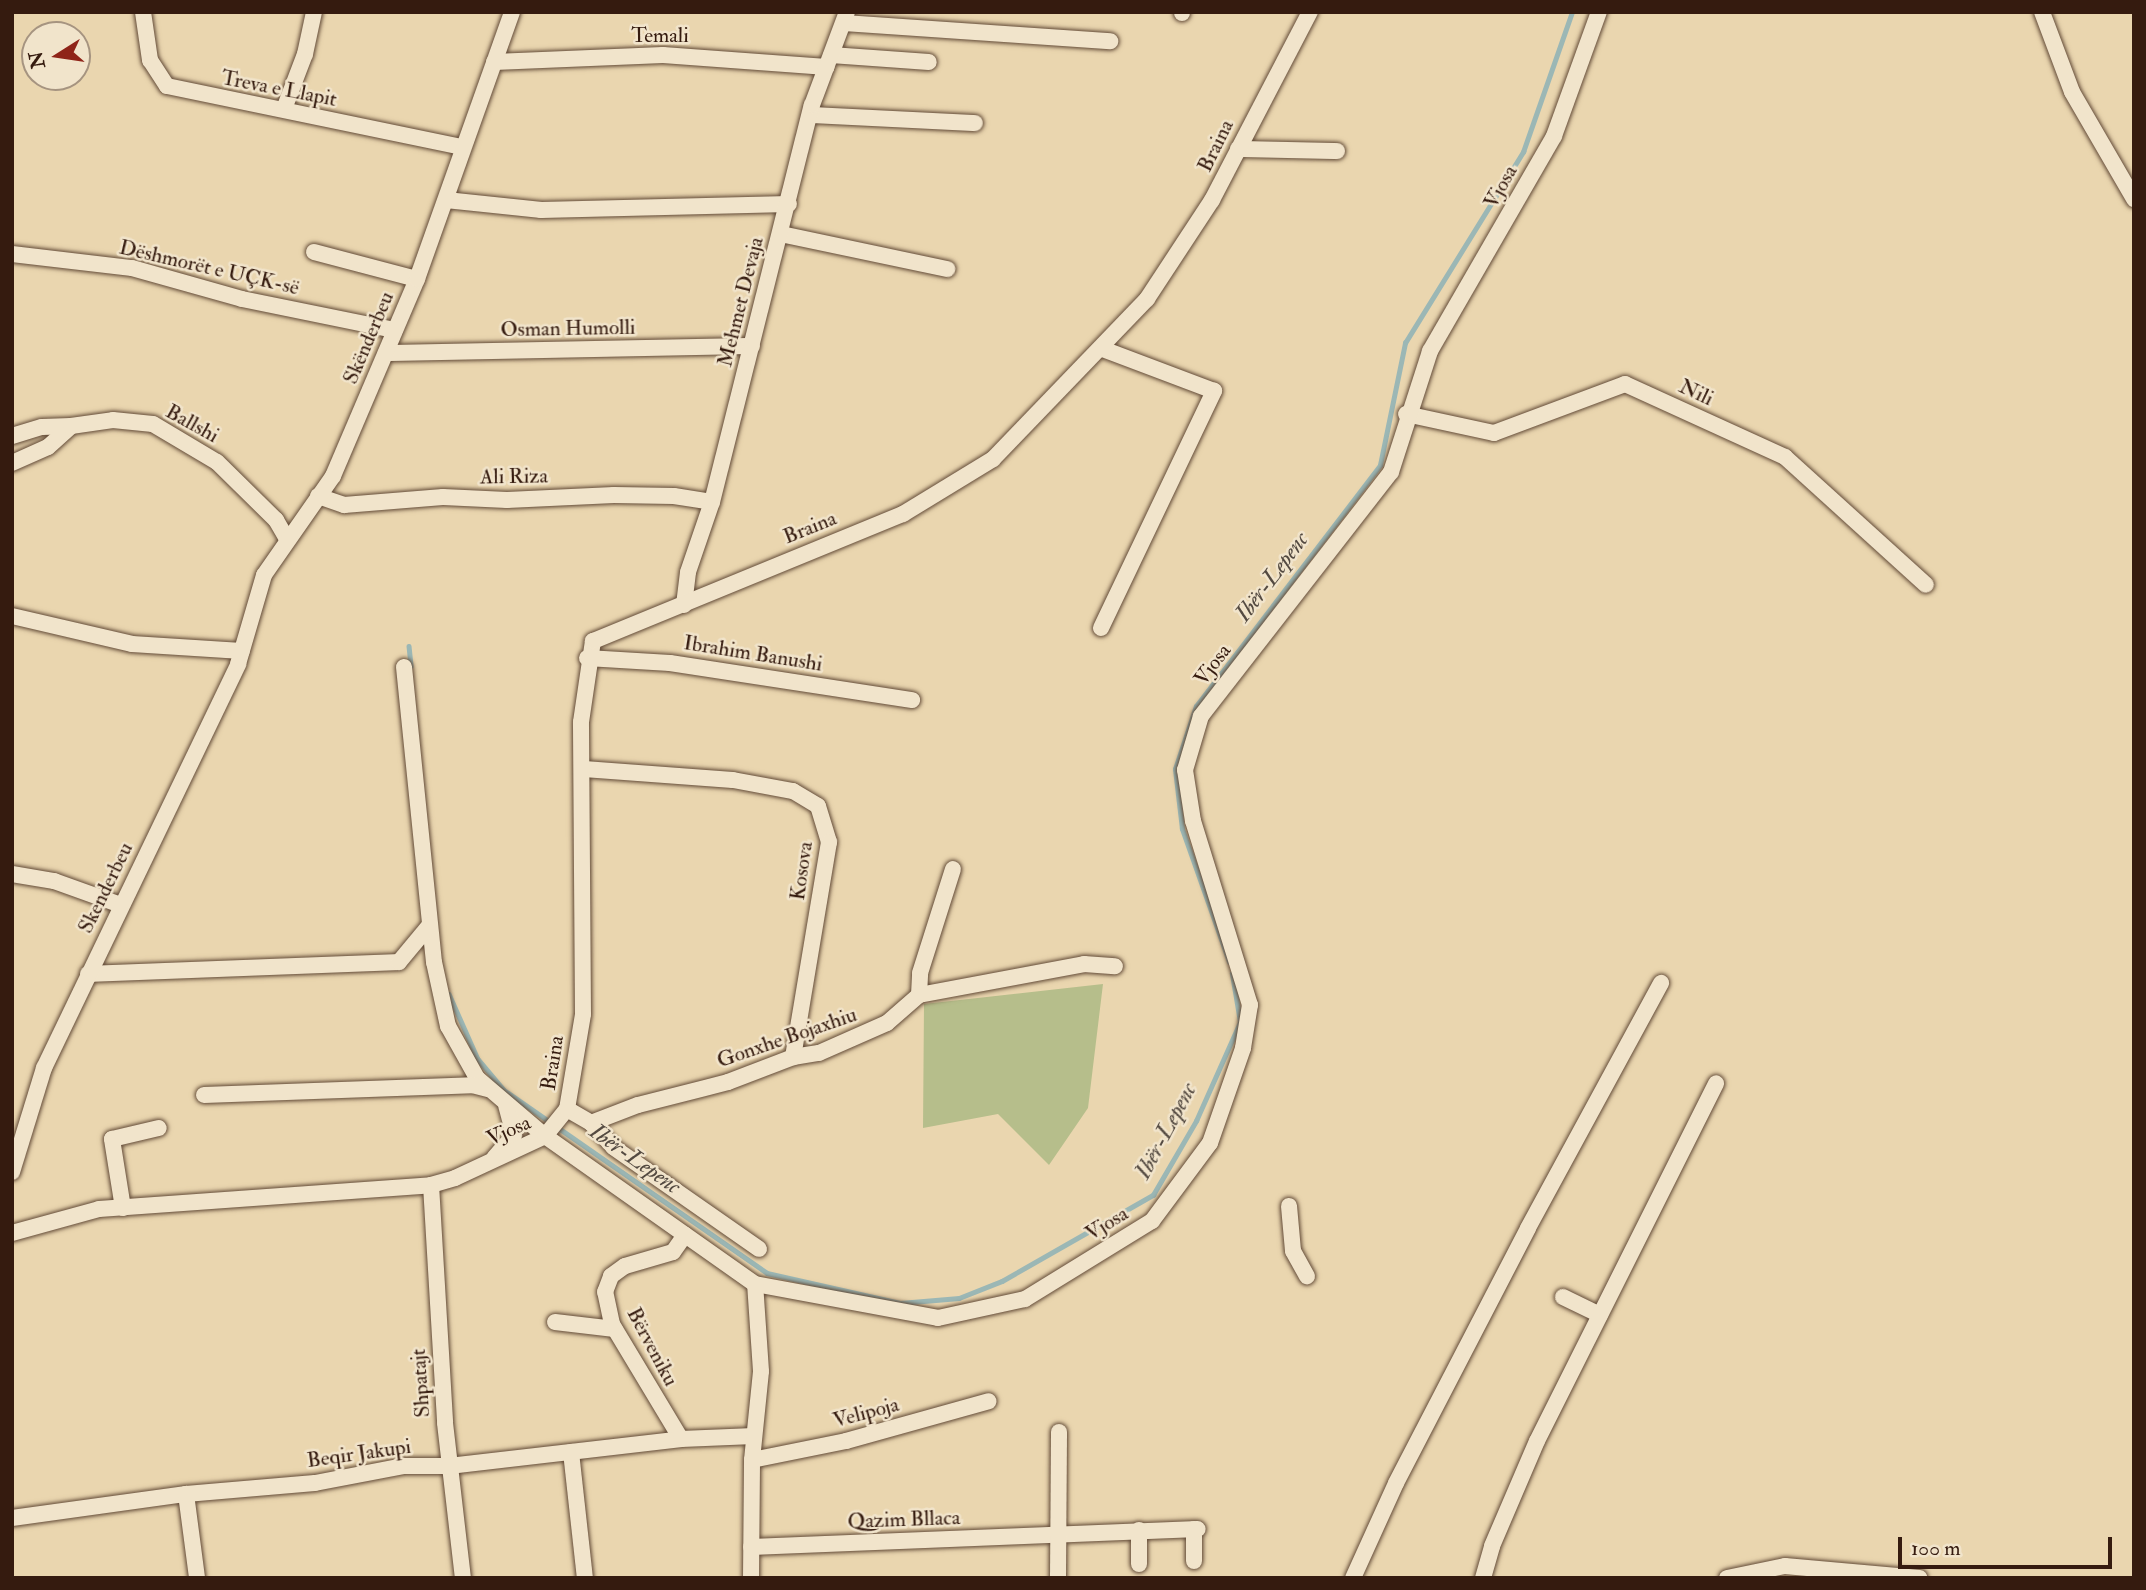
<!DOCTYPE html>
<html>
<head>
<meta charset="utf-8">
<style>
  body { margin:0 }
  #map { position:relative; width:2146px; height:1590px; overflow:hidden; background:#ead6af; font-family:"IM FELL Double Pica",serif }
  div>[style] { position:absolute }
  .green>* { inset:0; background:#b6be8b }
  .stream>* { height:4.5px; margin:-2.25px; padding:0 2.25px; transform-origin:2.25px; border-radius:2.25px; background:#9bb7b5 }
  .roads { filter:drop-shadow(0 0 2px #624a37) drop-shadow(0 0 2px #624a37) }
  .minor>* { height:16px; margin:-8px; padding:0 8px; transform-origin:8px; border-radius:8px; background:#f1e4cb }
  span { translate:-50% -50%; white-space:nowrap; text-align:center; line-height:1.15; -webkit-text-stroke:5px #f1e4cb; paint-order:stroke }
  .street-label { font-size:21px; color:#351b0f }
  .water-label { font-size:23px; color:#544a41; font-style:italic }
  .frame { position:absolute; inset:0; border:14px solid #351b0f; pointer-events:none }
  .north { position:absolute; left:21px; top:21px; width:70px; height:70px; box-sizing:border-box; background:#f1e4cb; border:2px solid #a69480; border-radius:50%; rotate:258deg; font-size:19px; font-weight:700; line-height:28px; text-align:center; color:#351b0f }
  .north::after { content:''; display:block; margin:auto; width:24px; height:32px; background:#8f2418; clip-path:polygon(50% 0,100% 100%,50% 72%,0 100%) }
  .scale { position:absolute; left:1898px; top:1537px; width:214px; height:32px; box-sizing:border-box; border:4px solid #351b0f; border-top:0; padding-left:9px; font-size:21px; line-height:24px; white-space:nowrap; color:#351b0f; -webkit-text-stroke:5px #f1e4cb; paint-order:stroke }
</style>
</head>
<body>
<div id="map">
  <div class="green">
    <div style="clip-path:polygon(1103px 984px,1088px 1108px,1049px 1165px,998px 1114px,923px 1128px,924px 1004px)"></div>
  </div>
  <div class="stream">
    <div style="left:409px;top:646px;width:20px;rotate:84deg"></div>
    <div style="left:1229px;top:962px;width:141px;rotate:-109.5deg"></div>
    <div style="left:1182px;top:829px;width:60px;rotate:-96.7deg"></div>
    <div style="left:1175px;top:769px;width:66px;rotate:-71.6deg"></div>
    <div style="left:1196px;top:706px;width:303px;rotate:-52.6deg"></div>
    <div style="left:1380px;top:465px;width:125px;rotate:-78.4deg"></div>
    <div style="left:1405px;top:343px;width:225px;rotate:-58.3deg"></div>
    <div style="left:1523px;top:152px;width:148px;rotate:-70.7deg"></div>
    <div style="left:449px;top:994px;width:71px;rotate:66deg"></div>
    <div style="left:478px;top:1059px;width:40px;rotate:50deg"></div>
    <div style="left:504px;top:1090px;width:320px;rotate:34.8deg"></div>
    <div style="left:767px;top:1273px;width:136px;rotate:12.7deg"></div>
    <div style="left:900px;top:1303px;width:59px;rotate:-4.8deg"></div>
    <div style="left:959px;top:1298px;width:46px;rotate:-21.6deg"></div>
    <div style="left:1002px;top:1281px;width:174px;rotate:-29.7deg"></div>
    <div style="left:1153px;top:1195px;width:86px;rotate:-59.8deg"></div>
    <div style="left:1196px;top:1121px;width:108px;rotate:-66deg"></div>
    <div style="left:1240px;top:1022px;width:49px;rotate:-99.5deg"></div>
  </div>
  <div class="roads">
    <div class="minor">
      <div style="left:143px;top:12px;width:49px;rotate:81.7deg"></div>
      <div style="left:150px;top:60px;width:31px;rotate:57deg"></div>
      <div style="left:167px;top:86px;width:301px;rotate:11.7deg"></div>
      <div style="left:2042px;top:12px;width:85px;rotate:69.4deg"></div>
      <div style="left:2072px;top:92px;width:124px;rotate:59.9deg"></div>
      <div style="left:1182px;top:13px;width:1px;rotate:-90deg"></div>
      <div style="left:844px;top:23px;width:267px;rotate:3.9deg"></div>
      <div style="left:831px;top:55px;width:98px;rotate:4.1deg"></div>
      <div style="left:494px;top:62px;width:169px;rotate:-2.4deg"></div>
      <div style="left:663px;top:55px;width:164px;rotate:4.2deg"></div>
      <div style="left:284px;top:109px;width:59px;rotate:-69.1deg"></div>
      <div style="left:305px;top:54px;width:43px;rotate:-77.9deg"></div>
      <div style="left:810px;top:115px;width:165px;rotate:2.8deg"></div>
      <div style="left:1238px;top:149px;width:99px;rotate:1.2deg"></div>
      <div style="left:446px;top:200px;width:96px;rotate:6deg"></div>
      <div style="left:541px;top:210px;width:248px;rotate:-1.4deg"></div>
      <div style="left:781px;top:234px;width:170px;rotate:11.9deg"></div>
      <div style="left:314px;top:252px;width:106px;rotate:14.7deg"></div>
      <div style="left:12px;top:254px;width:121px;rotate:6.7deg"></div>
      <div style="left:132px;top:268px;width:114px;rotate:15.7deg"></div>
      <div style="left:242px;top:299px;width:156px;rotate:11.5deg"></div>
      <div style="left:386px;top:353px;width:366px;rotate:-1.1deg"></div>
      <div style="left:1406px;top:414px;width:90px;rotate:12.2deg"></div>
      <div style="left:1494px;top:433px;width:140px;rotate:-20.5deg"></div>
      <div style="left:1625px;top:384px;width:176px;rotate:24.5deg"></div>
      <div style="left:1785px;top:457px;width:190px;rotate:42.2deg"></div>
      <div style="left:12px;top:436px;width:31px;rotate:-17deg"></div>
      <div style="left:42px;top:427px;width:29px;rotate:-2deg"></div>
      <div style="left:12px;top:463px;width:39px;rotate:-24deg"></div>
      <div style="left:48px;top:447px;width:31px;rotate:-42deg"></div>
      <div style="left:71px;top:426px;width:42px;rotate:-8.1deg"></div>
      <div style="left:113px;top:420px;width:40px;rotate:5.7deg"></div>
      <div style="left:153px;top:424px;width:74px;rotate:30.7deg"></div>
      <div style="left:217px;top:462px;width:83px;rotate:44.5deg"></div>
      <div style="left:276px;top:520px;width:22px;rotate:60deg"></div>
      <div style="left:318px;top:496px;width:28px;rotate:19deg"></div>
      <div style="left:344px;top:505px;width:99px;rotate:-4.6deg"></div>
      <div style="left:443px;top:497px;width:64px;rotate:2.7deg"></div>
      <div style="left:507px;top:500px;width:107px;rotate:-2.7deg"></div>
      <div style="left:614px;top:495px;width:60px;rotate:1deg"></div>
      <div style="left:674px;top:496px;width:38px;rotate:9deg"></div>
      <div style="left:684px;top:605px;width:33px;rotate:-83deg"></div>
      <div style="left:688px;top:572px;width:74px;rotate:-71.1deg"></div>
      <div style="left:712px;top:502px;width:409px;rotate:-75.9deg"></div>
      <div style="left:812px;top:105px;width:99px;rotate:-69.4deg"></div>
      <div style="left:12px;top:616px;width:123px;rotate:13.1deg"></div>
      <div style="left:132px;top:644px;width:110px;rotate:3.6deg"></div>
      <div style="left:1101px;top:628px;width:263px;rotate:-64.5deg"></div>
      <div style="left:1214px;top:391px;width:119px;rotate:-159.3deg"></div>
      <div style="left:587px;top:658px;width:83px;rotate:3.4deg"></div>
      <div style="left:670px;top:663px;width:245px;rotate:8.7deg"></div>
      <div style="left:404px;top:667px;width:297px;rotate:84.2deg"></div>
      <div style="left:434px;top:962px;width:66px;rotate:77.7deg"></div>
      <div style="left:448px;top:1026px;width:60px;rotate:60.9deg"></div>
      <div style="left:477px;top:1078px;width:89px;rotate:40.5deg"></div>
      <div style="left:545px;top:1136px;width:257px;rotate:35.2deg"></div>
      <div style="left:755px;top:1284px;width:186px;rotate:10.5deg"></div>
      <div style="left:938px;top:1318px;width:89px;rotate:-12.3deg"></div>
      <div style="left:1025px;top:1299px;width:149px;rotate:-31.6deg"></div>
      <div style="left:1152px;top:1221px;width:97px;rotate:-53.4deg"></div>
      <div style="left:1210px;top:1143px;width:101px;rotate:-70.8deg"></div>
      <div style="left:1243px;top:1048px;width:44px;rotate:-80.8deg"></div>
      <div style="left:1250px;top:1005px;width:193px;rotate:-107.2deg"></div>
      <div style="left:1193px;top:821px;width:52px;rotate:-98.9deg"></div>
      <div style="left:1185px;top:770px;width:56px;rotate:-73.5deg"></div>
      <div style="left:1201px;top:716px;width:309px;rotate:-52.1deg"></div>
      <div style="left:1391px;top:472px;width:127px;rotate:-72.1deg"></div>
      <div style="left:1430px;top:351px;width:248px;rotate:-60deg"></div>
      <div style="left:1554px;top:136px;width:132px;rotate:-70.1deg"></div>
      <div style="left:584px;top:769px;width:149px;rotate:4.2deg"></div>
      <div style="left:733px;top:780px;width:61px;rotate:10.4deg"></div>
      <div style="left:793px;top:791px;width:29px;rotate:31deg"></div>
      <div style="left:818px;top:806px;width:38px;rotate:73deg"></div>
      <div style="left:829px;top:842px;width:218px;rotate:99.5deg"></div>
      <div style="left:12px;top:874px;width:43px;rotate:9.5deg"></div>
      <div style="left:54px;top:881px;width:71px;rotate:19.7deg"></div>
      <div style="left:88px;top:974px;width:311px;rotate:-2.2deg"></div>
      <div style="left:399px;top:962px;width:47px;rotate:-50.2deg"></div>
      <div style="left:919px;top:995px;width:22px;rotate:-87deg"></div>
      <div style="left:920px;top:973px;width:109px;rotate:-72.4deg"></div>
      <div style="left:204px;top:1095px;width:268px;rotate:-2.1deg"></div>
      <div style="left:472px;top:1085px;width:16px;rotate:14deg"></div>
      <div style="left:567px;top:1109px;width:28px;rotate:30deg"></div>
      <div style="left:591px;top:1123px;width:50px;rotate:-21deg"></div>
      <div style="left:638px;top:1105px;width:93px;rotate:-14.3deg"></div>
      <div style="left:728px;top:1082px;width:70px;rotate:-21deg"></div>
      <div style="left:793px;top:1057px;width:26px;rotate:-9deg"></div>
      <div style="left:819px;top:1053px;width:74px;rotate:-23.8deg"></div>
      <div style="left:887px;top:1023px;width:43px;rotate:-41.2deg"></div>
      <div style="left:919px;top:995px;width:168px;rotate:-10.6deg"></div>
      <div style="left:1084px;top:964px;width:31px;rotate:4deg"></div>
      <div style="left:591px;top:1123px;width:33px;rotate:47deg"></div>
      <div style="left:613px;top:1147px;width:178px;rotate:34.9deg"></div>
      <div style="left:494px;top:1158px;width:30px;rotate:-49deg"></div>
      <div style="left:514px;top:1135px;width:30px;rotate:-105deg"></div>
      <div style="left:12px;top:1172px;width:109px;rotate:-72.9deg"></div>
      <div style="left:44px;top:1068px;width:448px;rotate:-64.3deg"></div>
      <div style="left:238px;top:664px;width:93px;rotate:-73.7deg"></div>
      <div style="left:264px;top:575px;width:121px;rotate:-55.1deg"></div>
      <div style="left:333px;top:476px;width:214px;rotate:-66.9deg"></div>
      <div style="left:417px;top:279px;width:283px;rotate:-70.4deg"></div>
      <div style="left:431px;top:1185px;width:238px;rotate:86.6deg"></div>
      <div style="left:445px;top:1423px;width:156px;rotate:83.4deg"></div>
      <div style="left:1289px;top:1206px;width:45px;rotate:84.9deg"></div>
      <div style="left:1293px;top:1251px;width:29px;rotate:61deg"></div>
      <div style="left:123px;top:1208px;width:70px;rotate:-99.1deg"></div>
      <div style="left:112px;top:1139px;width:48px;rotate:-13.2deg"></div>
      <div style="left:12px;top:1233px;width:90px;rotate:-15.4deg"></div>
      <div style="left:99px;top:1209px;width:333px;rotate:-4.1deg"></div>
      <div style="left:431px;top:1185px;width:25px;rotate:-16deg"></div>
      <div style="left:455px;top:1178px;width:99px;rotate:-25deg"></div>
      <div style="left:545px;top:1136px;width:35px;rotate:-51deg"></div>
      <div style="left:567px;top:1109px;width:96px;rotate:-80.4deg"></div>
      <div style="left:583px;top:1014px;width:292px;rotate:-90.4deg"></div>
      <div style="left:581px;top:722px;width:82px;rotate:-81.6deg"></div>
      <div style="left:593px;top:641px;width:335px;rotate:-22.3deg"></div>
      <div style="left:903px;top:514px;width:105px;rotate:-31.4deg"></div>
      <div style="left:993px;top:459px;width:222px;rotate:-46.1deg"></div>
      <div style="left:1147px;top:299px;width:118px;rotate:-56.7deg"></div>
      <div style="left:1212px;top:200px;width:212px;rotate:-62.5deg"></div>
      <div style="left:1563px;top:1297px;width:41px;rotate:25.9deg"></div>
      <div style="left:555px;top:1322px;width:60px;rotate:6.7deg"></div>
      <div style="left:681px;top:1439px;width:134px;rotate:-121deg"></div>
      <div style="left:612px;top:1324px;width:33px;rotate:-102deg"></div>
      <div style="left:605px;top:1292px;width:17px;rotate:-69deg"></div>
      <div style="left:611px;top:1276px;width:17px;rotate:-36deg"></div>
      <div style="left:625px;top:1266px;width:50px;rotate:-16.3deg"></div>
      <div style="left:673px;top:1252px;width:21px;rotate:-55deg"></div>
      <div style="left:571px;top:1452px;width:127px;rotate:83.7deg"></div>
      <div style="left:752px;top:1460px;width:96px;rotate:-11.4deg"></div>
      <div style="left:846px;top:1441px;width:148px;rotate:-15.6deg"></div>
      <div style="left:186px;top:1494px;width:85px;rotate:82.5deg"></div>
      <div style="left:12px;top:1518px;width:176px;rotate:-7.9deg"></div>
      <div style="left:186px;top:1494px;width:129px;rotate:-4.9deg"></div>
      <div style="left:315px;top:1483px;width:91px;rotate:-10.8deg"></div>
      <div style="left:404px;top:1466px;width:45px"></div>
      <div style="left:449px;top:1466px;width:234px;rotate:-6.6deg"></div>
      <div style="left:681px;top:1439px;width:73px;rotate:-2.4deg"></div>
      <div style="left:1194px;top:1529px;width:32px;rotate:90deg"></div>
      <div style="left:751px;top:1547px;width:447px;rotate:-2.3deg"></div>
      <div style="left:1139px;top:1564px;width:34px;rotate:-90deg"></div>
      <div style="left:751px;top:1578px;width:118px;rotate:-89.5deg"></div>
      <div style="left:752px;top:1460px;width:89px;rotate:-84.2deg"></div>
      <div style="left:761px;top:1371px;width:87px;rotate:-93.9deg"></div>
      <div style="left:1058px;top:1578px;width:146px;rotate:-89.6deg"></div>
      <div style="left:1353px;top:1578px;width:104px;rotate:-65.6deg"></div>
      <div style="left:1396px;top:1483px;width:287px;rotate:-62.6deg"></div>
      <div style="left:1528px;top:1228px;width:279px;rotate:-61.5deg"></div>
      <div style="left:1483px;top:1578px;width:33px;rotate:-74deg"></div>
      <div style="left:1492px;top:1546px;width:114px;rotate:-66.8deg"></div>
      <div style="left:1537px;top:1441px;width:400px;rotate:-63.4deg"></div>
      <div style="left:1727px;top:1578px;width:59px;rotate:-11.7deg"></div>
      <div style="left:1785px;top:1566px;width:135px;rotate:5.1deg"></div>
    </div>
  </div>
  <div class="street-label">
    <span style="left:660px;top:36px">Temali</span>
    <span style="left:279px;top:89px;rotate:11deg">Treva e Llapit</span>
    <span style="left:1216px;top:146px;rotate:-64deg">Braina</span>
    <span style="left:1501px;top:187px;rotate:-61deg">Vjosa</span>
    <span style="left:209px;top:268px;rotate:13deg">Dëshmorët e UÇK-së</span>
    <span style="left:741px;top:302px;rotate:-76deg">Mehmet Devaja</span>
    <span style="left:568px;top:329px;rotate:-1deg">Osman Humolli</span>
    <span style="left:369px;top:338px;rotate:-67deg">Skënderbeu</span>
    <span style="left:1696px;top:393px;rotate:25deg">Nili</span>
    <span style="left:192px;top:424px;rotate:29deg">Ballshi</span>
    <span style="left:514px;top:477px;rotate:-1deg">Ali Riza</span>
    <span style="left:810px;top:528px;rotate:-22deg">Braina</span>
    <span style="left:753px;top:654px;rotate:9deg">Ibrahim Banushi</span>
    <span style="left:1213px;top:665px;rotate:-53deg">Vjosa</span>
    <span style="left:802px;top:871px;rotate:-82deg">Kosova</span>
    <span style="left:106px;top:888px;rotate:-64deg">Skenderbeu</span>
    <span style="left:787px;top:1038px;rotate:-19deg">Gonxhe Bojaxhiu</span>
    <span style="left:553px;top:1063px;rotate:-81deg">Braina</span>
    <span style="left:509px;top:1131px;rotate:-24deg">Vjosa</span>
    <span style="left:1107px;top:1224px;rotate:-32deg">Vjosa</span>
    <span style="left:652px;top:1347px;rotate:62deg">Bërveniku</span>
    <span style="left:421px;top:1383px;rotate:-94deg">Shpatajt</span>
    <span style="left:866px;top:1413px;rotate:-15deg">Velipoja</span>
    <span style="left:359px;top:1454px;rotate:-8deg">Beqir Jakupi</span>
    <span style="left:904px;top:1520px;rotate:-2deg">Qazim Bllaca</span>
  </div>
  <div class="water-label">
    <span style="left:1272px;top:577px;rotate:-53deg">Ibër-Lepenc</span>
    <span style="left:1166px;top:1131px;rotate:-62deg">Ibër-Lepenc</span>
    <span style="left:635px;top:1159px;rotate:35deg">Ibër-Lepenc</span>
  </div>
  <div class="frame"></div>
  <div class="north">N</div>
  <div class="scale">100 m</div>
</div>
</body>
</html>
